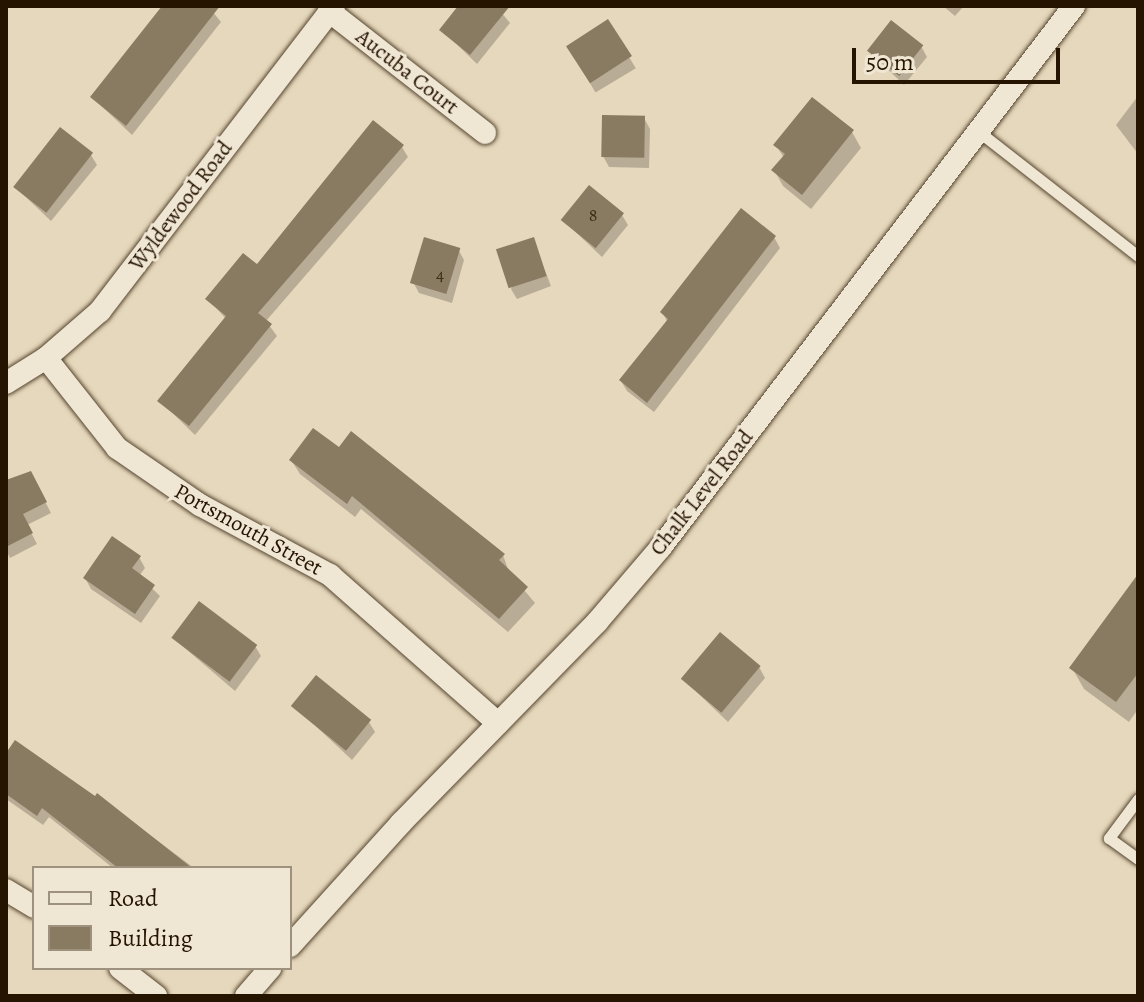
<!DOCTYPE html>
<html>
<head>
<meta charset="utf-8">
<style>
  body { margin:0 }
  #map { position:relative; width:1144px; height:1002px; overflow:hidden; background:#e6d8bc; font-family:Alegreya,serif }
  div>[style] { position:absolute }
  .shadow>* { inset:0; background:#0003; transform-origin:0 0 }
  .building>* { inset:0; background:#897a62; transform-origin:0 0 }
  .roads { filter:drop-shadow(0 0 2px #55452f) drop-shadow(0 0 2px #55452f) }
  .service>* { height:11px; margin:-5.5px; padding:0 5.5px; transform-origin:5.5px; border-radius:5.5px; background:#efe6d3 }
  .minor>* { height:22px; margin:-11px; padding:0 11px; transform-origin:11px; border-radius:11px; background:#efe6d3 }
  span { translate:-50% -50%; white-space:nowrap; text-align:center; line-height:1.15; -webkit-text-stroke:6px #efe6d3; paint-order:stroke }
  .number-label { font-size:18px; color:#3e2e18 }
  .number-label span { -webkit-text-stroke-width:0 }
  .street-label { font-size:22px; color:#251400 }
  .frame { position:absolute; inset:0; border:8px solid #251400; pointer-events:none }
  .legend { position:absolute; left:32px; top:866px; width:260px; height:104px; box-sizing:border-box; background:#efe6d3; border:2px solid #9e927f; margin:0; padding:10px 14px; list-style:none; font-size:24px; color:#251400 }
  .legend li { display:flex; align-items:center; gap:16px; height:40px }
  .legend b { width:40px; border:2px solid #9e927f }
  .scale { position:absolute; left:852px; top:48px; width:208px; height:36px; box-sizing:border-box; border:4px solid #251400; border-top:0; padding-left:10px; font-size:24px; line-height:28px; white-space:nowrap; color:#251400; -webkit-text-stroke:6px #efe6d3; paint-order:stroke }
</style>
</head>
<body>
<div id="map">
  <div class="shadow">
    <div style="clip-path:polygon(165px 6px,208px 6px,221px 22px,132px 135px,92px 97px)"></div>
    <div style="clip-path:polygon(461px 6px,496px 6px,510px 23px,477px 64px,442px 30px)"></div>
    <div style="clip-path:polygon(943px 6px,964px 6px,955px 16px)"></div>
    <div style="left:608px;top:22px;width:54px;height:47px;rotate:59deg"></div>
    <div style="clip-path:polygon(921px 46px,927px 57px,904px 85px,869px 51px)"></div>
    <div style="clip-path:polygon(1138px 96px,1138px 154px,1116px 125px)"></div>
    <div style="clip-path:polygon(644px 118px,650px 129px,649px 168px,609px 167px,603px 156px)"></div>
    <div style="clip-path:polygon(852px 132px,861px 148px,811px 209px,783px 186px,774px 170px,784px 158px,776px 145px)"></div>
    <div style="clip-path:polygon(402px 147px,408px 157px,266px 321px,277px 336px,195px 435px,160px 401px,226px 319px,208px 299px,258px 267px)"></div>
    <div style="clip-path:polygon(91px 155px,97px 165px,51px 221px,14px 186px)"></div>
    <div style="clip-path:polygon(622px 215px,628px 225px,602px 257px,563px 220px)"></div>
    <div style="clip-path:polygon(774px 237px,780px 248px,654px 412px,627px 391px,621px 381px,668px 323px,662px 312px)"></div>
    <div style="clip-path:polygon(533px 240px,551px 286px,517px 299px,511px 289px)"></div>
    <div style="clip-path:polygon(458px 249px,464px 260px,452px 303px,419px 293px,413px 282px)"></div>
    <div style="clip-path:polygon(291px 460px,503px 555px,509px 572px,535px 603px,508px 632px,361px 509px,355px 517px,300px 474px)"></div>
    <div style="clip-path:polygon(36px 484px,51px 513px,27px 525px,37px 544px,10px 558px,6px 550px,6px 486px)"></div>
    <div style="clip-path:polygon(139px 557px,145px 568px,139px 576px,160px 596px,141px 623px,91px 589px,85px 578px)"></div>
    <div style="clip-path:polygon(1138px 578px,1138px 709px,1129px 722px,1084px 689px,1072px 668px)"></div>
    <div style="clip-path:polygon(173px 638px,255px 646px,261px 656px,235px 691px)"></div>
    <div style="clip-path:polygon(759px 667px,765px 678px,728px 722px,683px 679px)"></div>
    <div style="clip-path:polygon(293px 705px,369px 722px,375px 732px,352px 760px)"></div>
    <div style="clip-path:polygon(6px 752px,95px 799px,98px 796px,194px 868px,113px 868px,49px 817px,43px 825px,6px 799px)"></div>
  </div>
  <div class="building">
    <div style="clip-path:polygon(162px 6px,220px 6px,126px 126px,90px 97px)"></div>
    <div style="clip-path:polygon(458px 6px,510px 6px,470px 55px,439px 30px)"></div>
    <div style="left:608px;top:19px;width:44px;height:50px;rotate:57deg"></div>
    <div style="left:891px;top:20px;width:41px;height:39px;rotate:38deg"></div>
    <div style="clip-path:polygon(812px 97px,854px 130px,802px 195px,771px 170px,785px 154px,773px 145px)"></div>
    <div style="left:602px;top:115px;width:43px;height:42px;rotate:1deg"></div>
    <div style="clip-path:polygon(373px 120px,404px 145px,258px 313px,272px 324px,189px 426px,157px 401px,226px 316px,205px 299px,243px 253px,257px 264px)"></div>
    <div style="left:60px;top:127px;width:42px;height:76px;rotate:38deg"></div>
    <div style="left:589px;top:185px;width:45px;height:45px;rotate:39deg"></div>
    <div style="clip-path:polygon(741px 208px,776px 236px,647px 403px,619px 380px,668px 319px,660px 312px)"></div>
    <div style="left:424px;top:237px;width:38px;height:48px;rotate:17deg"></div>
    <div style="left:534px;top:237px;width:41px;height:40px;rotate:72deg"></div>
    <div style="clip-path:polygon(313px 428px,339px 447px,351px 431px,505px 554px,499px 560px,528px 587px,499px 619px,352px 496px,347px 504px,289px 460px)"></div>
    <div style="clip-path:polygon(31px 471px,47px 502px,23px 514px,33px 533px,6px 547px,6px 480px)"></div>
    <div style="clip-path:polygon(112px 536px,141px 556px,132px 568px,155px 585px,135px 614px,83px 578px)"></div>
    <div style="clip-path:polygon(1138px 574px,1138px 673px,1116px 702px,1069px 668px)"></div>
    <div style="left:199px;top:601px;width:73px;height:46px;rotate:37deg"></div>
    <div style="left:720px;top:632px;width:53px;height:61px;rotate:40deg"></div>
    <div style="left:316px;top:675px;width:71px;height:40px;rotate:39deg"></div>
    <div style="clip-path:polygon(15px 740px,95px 796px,97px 793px,192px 868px,118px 868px,42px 808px,37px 816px,6px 794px,6px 753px)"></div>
  </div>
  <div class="roads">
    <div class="service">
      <div style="left:978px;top:131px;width:203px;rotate:38deg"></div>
      <div style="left:1138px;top:799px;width:49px;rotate:126.6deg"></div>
      <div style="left:1109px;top:838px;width:36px;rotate:36deg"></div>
    </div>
    <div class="minor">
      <div style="left:329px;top:11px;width:198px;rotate:38deg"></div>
      <div style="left:46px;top:358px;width:115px;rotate:51.7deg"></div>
      <div style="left:117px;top:448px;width:101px;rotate:34.5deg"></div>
      <div style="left:200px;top:505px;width:148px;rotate:28.3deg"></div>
      <div style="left:330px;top:575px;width:224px;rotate:41.4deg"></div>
      <div style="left:6px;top:383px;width:47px;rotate:-32deg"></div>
      <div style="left:46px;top:358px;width:72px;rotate:-41deg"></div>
      <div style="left:100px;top:311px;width:384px;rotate:-52.5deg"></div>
      <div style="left:6px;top:890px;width:33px;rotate:31deg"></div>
      <div style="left:290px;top:946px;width:166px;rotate:-47.9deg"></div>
      <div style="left:401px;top:823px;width:281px;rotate:-45.7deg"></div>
      <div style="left:597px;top:622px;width:99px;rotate:-49.5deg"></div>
      <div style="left:661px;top:547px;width:681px;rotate:-52.64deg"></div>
      <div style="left:120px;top:968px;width:46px;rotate:37.9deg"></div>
      <div style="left:246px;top:996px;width:37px;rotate:-49deg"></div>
    </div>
  </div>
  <div class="number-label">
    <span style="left:593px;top:215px">8</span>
    <span style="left:440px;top:274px">4</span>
  </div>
  <div class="street-label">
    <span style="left:407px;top:72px;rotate:38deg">Aucuba Court</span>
    <span style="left:181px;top:206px;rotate:-53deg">Wyldewood Road</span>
    <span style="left:702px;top:493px;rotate:-52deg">Chalk Level Road</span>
    <span style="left:248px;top:530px;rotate:29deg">Portsmouth Street</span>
  </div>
  <div class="frame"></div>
  <ul class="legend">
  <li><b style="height:10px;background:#efe6d3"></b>Road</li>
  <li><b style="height:22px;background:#897a62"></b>Building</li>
  </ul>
  <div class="scale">50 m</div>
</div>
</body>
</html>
